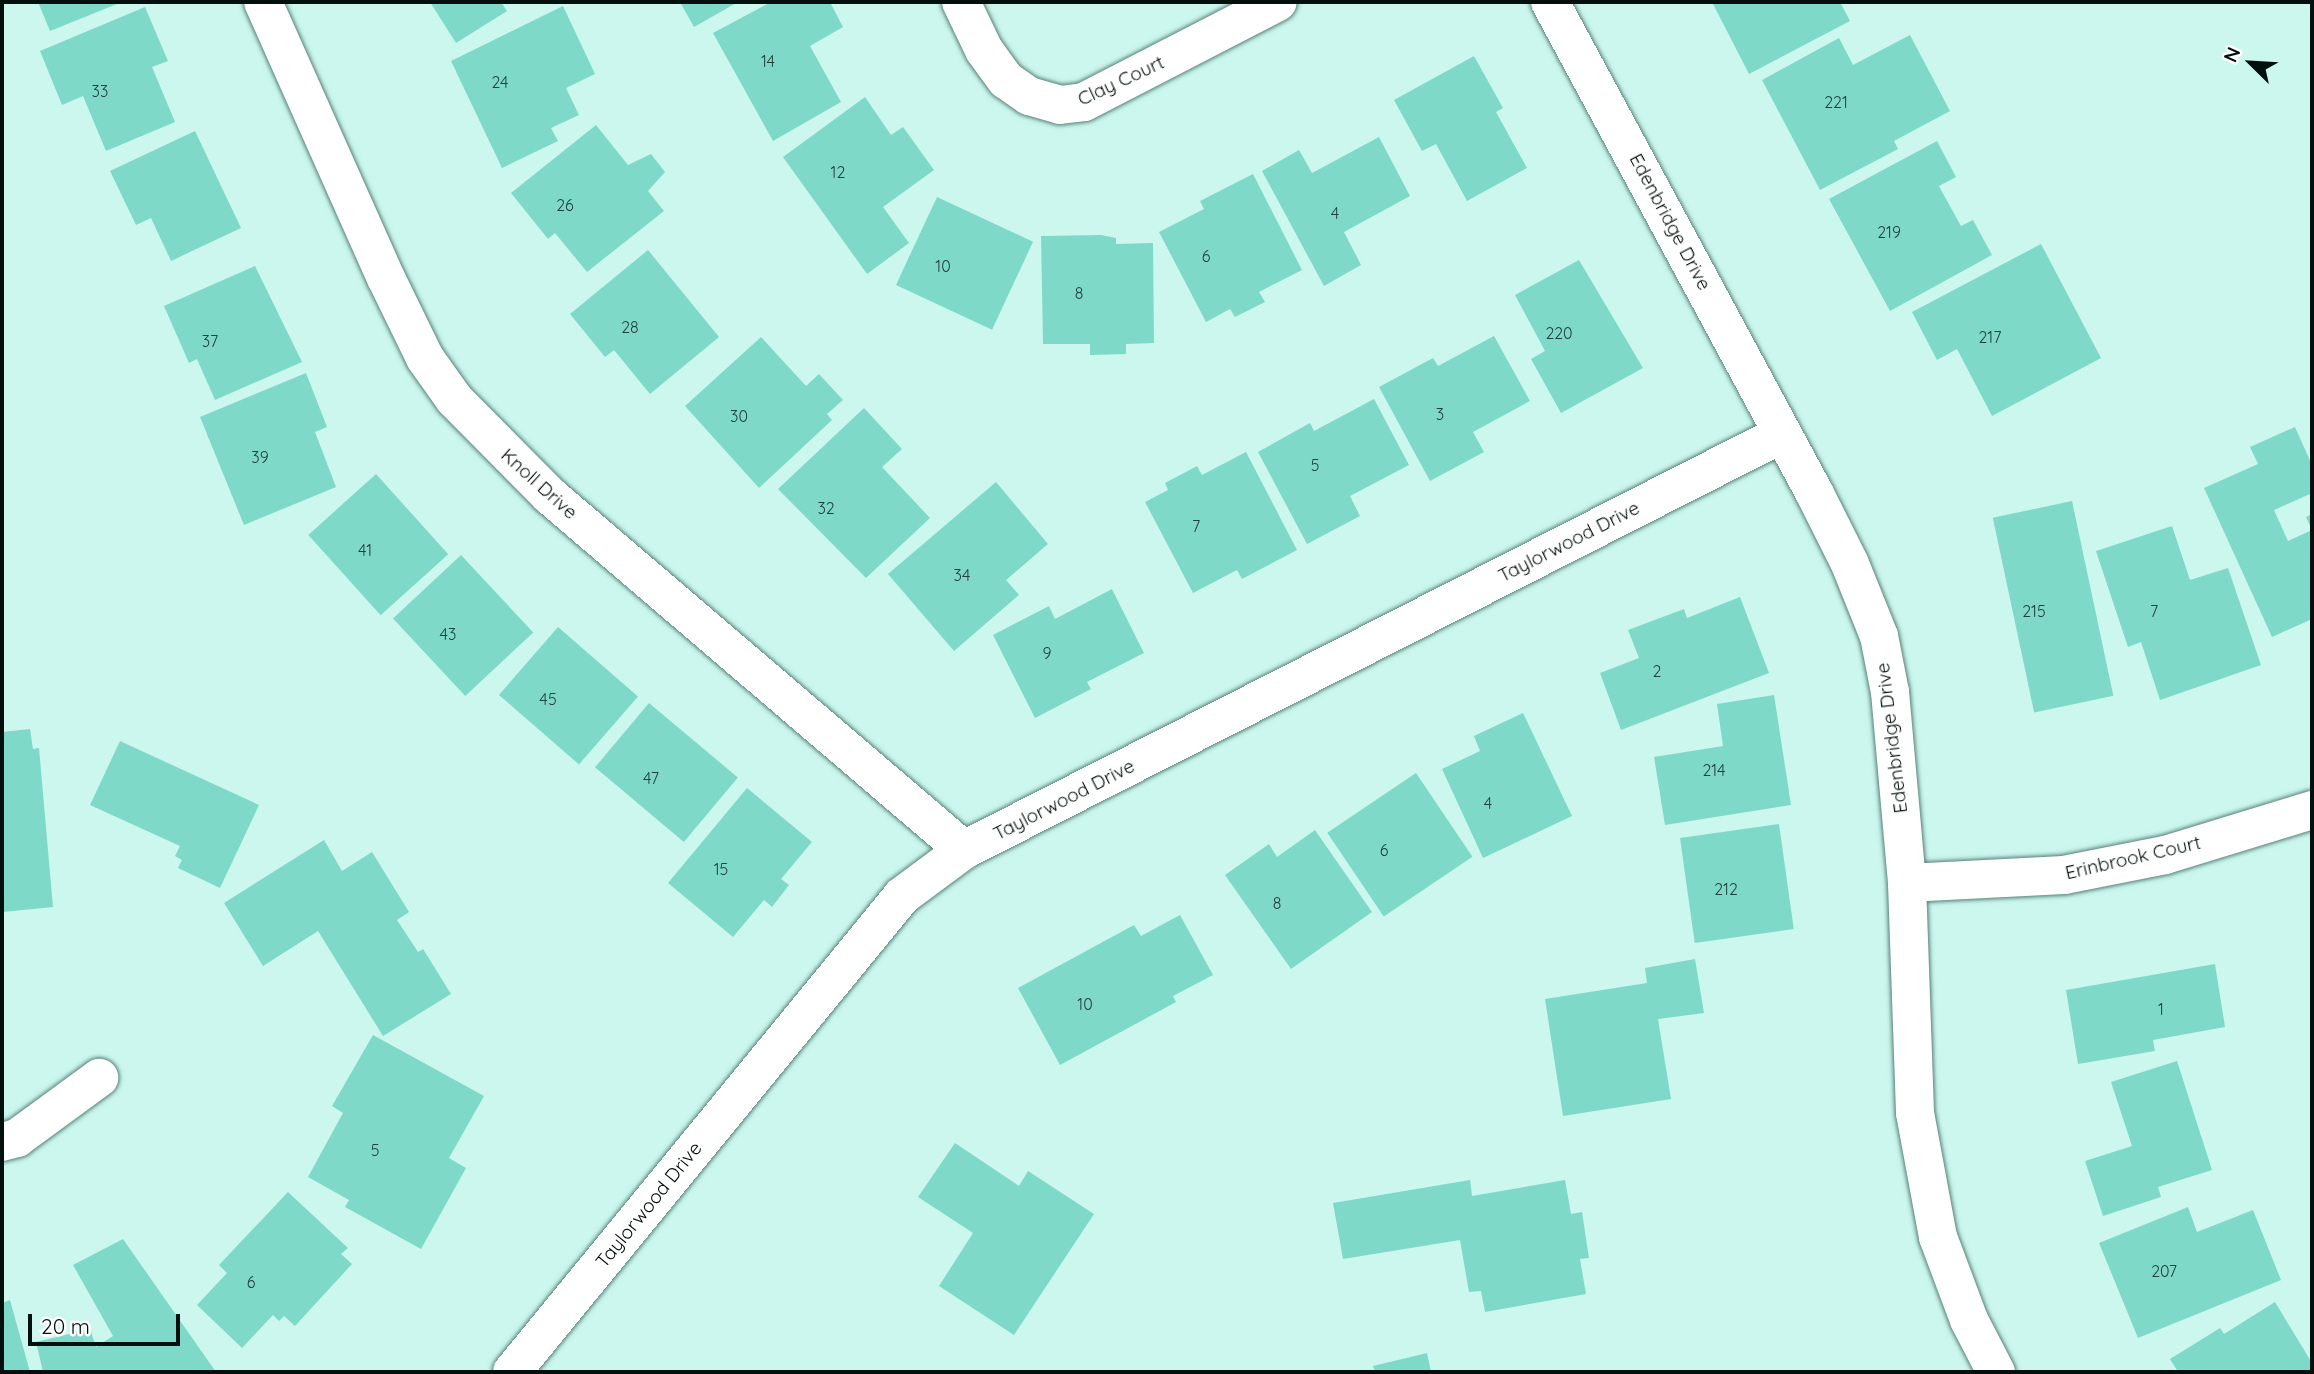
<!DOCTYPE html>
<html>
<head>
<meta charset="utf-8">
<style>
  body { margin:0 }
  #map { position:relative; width:2314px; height:1374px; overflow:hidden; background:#cbf7ee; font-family:Quicksand,sans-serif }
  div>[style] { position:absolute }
  .building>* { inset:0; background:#7fd9c9; transform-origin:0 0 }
  .roads { filter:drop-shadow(0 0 2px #588179) drop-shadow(0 0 2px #588179) }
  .minor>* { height:38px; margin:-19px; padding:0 19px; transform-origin:19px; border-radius:19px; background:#fff }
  span { translate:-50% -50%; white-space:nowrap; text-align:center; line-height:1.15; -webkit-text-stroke:6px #fff; paint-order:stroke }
  .number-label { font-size:16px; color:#21423c }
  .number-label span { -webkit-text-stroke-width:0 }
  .street-label { font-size:19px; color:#02100d }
  .frame { position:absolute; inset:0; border:4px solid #02100d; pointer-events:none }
  .north { position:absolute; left:2216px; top:28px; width:70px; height:70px; -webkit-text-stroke:5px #fff; paint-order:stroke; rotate:294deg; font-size:19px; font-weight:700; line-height:28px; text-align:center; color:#02100d }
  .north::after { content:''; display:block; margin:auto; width:24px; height:32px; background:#02100d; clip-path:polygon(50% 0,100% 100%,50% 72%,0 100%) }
  .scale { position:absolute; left:28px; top:1314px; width:152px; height:32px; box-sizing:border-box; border:4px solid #02100d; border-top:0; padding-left:9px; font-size:21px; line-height:24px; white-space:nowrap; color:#02100d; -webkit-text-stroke:5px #fff; paint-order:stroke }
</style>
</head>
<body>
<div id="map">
  <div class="building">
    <div style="clip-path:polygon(38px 2px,122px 2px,50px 31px)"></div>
    <div style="clip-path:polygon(430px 2px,501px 2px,507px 11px,456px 43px)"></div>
    <div style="clip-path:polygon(680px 2px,738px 2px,694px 27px)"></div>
    <div style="clip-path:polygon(771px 2px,830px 2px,843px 27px,810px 46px,841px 102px,773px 141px,713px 33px)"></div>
    <div style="clip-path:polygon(1712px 2px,1840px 2px,1850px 21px,1749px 74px)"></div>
    <div style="clip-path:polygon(563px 6px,595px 74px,566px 88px,579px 115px,551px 128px,558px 141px,502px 168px,451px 61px)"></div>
    <div style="clip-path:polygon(145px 7px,168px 61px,152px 67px,175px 122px,106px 151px,83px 96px,62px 105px,40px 51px)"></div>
    <div style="clip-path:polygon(1910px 35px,1950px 111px,1894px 141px,1898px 149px,1820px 190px,1762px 80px,1839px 38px,1853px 65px)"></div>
    <div style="clip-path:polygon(1474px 56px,1503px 108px,1496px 112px,1527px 168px,1467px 201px,1436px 144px,1422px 151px,1394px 100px)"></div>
    <div style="clip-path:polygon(865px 97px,891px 135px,903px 127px,934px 170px,883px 207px,909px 243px,867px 274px,783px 157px)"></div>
    <div style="clip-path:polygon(596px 125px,628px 165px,651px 154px,665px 172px,648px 191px,664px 211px,587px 272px,555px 233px,548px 239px,511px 193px)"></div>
    <div style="clip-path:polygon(195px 131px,241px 228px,171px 261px,151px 218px,136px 225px,110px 171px)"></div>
    <div style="clip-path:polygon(1379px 137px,1410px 196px,1344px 232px,1361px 265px,1324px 286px,1262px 171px,1299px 150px,1312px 173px)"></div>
    <div style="clip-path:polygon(1937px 141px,1956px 177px,1939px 186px,1941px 190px,1961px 226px,1973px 220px,1992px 255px,1890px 311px,1829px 199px)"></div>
    <div style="clip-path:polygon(1253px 174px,1302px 270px,1259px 292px,1265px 302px,1235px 317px,1230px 309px,1206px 322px,1159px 232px,1204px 209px,1200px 201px)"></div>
    <div style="left:937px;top:197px;width:106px;height:97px;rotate:25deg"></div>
    <div style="clip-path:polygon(1101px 235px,1116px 238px,1116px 244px,1153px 243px,1154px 343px,1126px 344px,1126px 354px,1090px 355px,1090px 344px,1043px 344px,1041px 236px)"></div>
    <div style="clip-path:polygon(2041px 244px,2101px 358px,1992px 416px,1957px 349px,1937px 360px,1912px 312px)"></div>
    <div style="clip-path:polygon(648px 250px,719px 337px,650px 394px,614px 350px,605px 357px,570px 314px)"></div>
    <div style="clip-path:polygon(1579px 260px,1643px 368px,1561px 413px,1531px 359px,1545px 351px,1515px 295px)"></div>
    <div style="clip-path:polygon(255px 266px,302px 362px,215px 400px,197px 359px,189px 363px,164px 306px)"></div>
    <div style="clip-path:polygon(1494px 336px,1530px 401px,1473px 432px,1484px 452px,1430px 481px,1379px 387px,1433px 358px,1438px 366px)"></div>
    <div style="clip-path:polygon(761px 337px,806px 386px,819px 374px,843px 400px,827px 414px,832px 420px,759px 488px,685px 406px)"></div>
    <div style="clip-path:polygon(306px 373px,327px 427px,315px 432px,336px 487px,244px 525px,200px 417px)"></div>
    <div style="clip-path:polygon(1374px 399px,1409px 465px,1350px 496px,1360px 516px,1307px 544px,1258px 452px,1310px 423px,1314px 431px)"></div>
    <div style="clip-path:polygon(864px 408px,902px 449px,882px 467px,930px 518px,866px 578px,778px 489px)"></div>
    <div style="clip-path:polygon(2295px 427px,2312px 465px,2312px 493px,2274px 510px,2288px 541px,2312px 530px,2306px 517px,2312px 514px,2312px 619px,2272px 637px,2204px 488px,2258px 464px,2250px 447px)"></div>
    <div style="clip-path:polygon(1246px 452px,1297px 550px,1242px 579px,1237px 570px,1193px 593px,1145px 502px,1168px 490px,1165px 483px,1197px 466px,1202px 475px)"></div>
    <div style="left:376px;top:474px;width:108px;height:91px;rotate:48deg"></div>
    <div style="clip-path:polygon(996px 482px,1048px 544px,1006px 580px,1019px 595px,954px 651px,888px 574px)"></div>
    <div style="left:2072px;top:501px;width:199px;height:81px;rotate:78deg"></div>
    <div style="clip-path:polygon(2172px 526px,2190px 580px,2228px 568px,2261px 665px,2160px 700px,2141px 642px,2128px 647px,2096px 551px)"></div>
    <div style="left:461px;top:555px;width:106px;height:93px;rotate:47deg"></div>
    <div style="clip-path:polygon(1112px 589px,1144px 653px,1087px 682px,1091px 689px,1035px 718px,993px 635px,1049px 606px,1055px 619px)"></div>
    <div style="clip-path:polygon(1740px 597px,1769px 673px,1621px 730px,1600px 673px,1639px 658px,1628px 630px,1684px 609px,1687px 618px)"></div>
    <div style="left:558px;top:627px;width:106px;height:90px;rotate:41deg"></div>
    <div style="clip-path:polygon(1774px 695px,1791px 805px,1665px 825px,1654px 757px,1723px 746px,1717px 704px)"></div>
    <div style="left:649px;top:703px;width:116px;height:84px;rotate:40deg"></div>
    <div style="clip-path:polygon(1523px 713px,1572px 816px,1483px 858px,1442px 769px,1480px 751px,1474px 736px)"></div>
    <div style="clip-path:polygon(30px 729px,33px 749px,39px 748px,53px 907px,3px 912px,2px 732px)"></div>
    <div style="clip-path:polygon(120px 741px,259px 805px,220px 888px,178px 868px,182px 860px,175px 856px,180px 846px,90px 805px)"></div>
    <div style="left:1416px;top:773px;width:101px;height:107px;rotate:56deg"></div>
    <div style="clip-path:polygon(747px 788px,812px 842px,781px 879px,789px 885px,772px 907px,764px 900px,733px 937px,668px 883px)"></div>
    <div style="left:1779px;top:824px;width:106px;height:100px;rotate:82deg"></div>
    <div style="clip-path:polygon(1315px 830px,1372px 912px,1291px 969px,1225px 875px,1269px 844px,1277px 857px)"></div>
    <div style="clip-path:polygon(324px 840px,342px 871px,372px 852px,409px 912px,397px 920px,418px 952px,423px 949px,451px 994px,383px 1036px,318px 931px,263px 966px,224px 903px)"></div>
    <div style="clip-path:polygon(1180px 915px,1213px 975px,1173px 996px,1176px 1002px,1060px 1065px,1018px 988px,1134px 925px,1141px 936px)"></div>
    <div style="clip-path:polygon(1695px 959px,1704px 1013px,1658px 1019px,1671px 1099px,1563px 1116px,1545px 999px,1647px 983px,1645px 968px)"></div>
    <div style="clip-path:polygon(2215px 964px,2225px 1027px,2153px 1040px,2155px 1051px,2078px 1064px,2066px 990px)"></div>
    <div style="clip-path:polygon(373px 1035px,484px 1096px,449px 1158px,466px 1168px,421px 1249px,345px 1207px,349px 1200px,308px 1177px,343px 1113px,332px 1106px)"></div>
    <div style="clip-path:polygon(2177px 1061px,2212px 1170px,2158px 1187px,2161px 1197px,2103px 1216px,2085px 1161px,2132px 1146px,2111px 1082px)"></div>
    <div style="clip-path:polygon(955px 1143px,1019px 1186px,1028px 1171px,1094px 1214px,1014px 1335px,939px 1286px,973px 1233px,918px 1197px)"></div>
    <div style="clip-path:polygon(1470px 1180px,1472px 1196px,1565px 1180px,1571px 1214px,1582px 1212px,1589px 1258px,1580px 1259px,1586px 1294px,1485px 1312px,1481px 1291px,1469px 1292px,1460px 1240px,1343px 1259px,1333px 1203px)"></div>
    <div style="clip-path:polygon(288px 1192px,348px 1248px,341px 1254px,352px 1264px,295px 1326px,284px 1316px,279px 1321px,273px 1315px,242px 1348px,197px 1305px,227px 1273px,219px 1265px)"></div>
    <div style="clip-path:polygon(2188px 1207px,2197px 1232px,2253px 1210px,2281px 1280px,2138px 1338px,2099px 1243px)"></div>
    <div style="clip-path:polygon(123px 1239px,216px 1372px,43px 1372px,36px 1342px,90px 1329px,96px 1347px,113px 1336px,73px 1265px)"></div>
    <div style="clip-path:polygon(10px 1300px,30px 1372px,2px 1372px,2px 1303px)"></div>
    <div style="clip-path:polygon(2275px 1302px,2312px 1363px,2312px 1372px,2178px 1372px,2170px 1359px,2220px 1328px,2224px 1334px)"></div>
    <div style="clip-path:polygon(1427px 1353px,1431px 1372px,1375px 1372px,1373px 1366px)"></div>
  </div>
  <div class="roads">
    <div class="minor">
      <div style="left:263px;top:2px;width:302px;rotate:66deg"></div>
      <div style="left:386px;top:278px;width:89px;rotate:64deg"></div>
      <div style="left:425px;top:358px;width:50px;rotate:54.7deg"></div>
      <div style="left:454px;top:399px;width:135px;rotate:45.3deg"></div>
      <div style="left:549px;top:495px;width:546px;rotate:40.54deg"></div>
      <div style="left:961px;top:2px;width:53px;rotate:64.4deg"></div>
      <div style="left:984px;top:50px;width:37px;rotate:54deg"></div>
      <div style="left:1006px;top:80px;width:28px;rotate:35deg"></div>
      <div style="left:1029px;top:96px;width:32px;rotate:16deg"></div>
      <div style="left:1060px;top:105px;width:24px;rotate:-7deg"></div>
      <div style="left:1084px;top:102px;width:218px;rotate:-27.3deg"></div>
      <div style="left:1550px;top:2px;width:557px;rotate:61.69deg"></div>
      <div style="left:1814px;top:492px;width:80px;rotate:63.4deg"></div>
      <div style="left:1850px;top:564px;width:78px;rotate:68.1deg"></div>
      <div style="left:1879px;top:636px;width:57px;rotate:78.9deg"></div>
      <div style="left:1890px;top:692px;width:192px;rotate:84.9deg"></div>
      <div style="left:1907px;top:883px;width:230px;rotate:88deg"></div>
      <div style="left:1915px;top:1113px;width:126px;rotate:79.5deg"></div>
      <div style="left:1938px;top:1237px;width:89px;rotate:69.5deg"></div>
      <div style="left:1969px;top:1320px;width:59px;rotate:62.6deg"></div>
      <div style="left:1907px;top:883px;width:157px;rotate:-2.9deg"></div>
      <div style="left:2064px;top:875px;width:103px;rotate:-11.2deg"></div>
      <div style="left:2165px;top:855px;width:154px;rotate:-17deg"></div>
      <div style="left:2px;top:1142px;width:16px;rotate:-15deg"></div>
      <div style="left:17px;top:1138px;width:102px;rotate:-36.2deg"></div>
      <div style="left:512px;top:1372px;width:615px;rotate:-50.67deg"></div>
      <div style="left:902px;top:896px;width:77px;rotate:-36.6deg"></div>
      <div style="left:964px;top:850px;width:915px;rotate:-26.96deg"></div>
    </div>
  </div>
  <div class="number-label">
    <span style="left:768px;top:61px">14</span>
    <span style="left:500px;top:82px">24</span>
    <span style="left:100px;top:91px">33</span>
    <span style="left:1836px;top:102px">221</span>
    <span style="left:838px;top:172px">12</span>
    <span style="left:565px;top:205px">26</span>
    <span style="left:1335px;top:213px">4</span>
    <span style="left:1889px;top:232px">219</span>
    <span style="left:1206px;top:256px">6</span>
    <span style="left:943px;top:266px">10</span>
    <span style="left:1079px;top:293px">8</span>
    <span style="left:630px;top:327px">28</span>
    <span style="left:1559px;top:333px">220</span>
    <span style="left:1990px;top:337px">217</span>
    <span style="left:210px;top:341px">37</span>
    <span style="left:1440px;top:414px">3</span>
    <span style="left:739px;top:416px">30</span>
    <span style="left:260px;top:457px">39</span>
    <span style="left:1315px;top:465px">5</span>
    <span style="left:826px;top:508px">32</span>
    <span style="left:1196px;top:526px">7</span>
    <span style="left:365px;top:550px">41</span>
    <span style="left:962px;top:575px">34</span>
    <span style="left:2034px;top:611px">215</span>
    <span style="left:2154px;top:611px">7</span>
    <span style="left:448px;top:634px">43</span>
    <span style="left:1047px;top:653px">9</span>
    <span style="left:1657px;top:671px">2</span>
    <span style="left:548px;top:699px">45</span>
    <span style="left:1714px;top:770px">214</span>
    <span style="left:651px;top:778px">47</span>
    <span style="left:1488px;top:803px">4</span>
    <span style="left:1384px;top:850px">6</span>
    <span style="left:721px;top:869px">15</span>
    <span style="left:1726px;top:889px">212</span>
    <span style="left:1277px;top:903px">8</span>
    <span style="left:1085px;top:1004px">10</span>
    <span style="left:2161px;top:1009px">1</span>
    <span style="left:375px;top:1150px">5</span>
    <span style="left:2164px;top:1271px">207</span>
    <span style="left:251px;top:1282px">6</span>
  </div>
  <div class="street-label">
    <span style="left:1121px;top:81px;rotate:-25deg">Clay Court</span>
    <span style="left:1670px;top:222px;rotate:62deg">Edenbridge Drive</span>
    <span style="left:539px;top:484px;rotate:42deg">Knoll Drive</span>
    <span style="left:1569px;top:542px;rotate:-27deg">Taylorwood Drive</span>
    <span style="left:1892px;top:738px;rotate:-97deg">Edenbridge Drive</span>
    <span style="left:1064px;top:800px;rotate:-27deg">Taylorwood Drive</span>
    <span style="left:2133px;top:858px;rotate:-13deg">Erinbrook Court</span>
    <span style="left:649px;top:1205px;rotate:-51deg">Taylorwood Drive</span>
  </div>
  <div class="frame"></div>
  <div class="north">N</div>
  <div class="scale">20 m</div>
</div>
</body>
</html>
